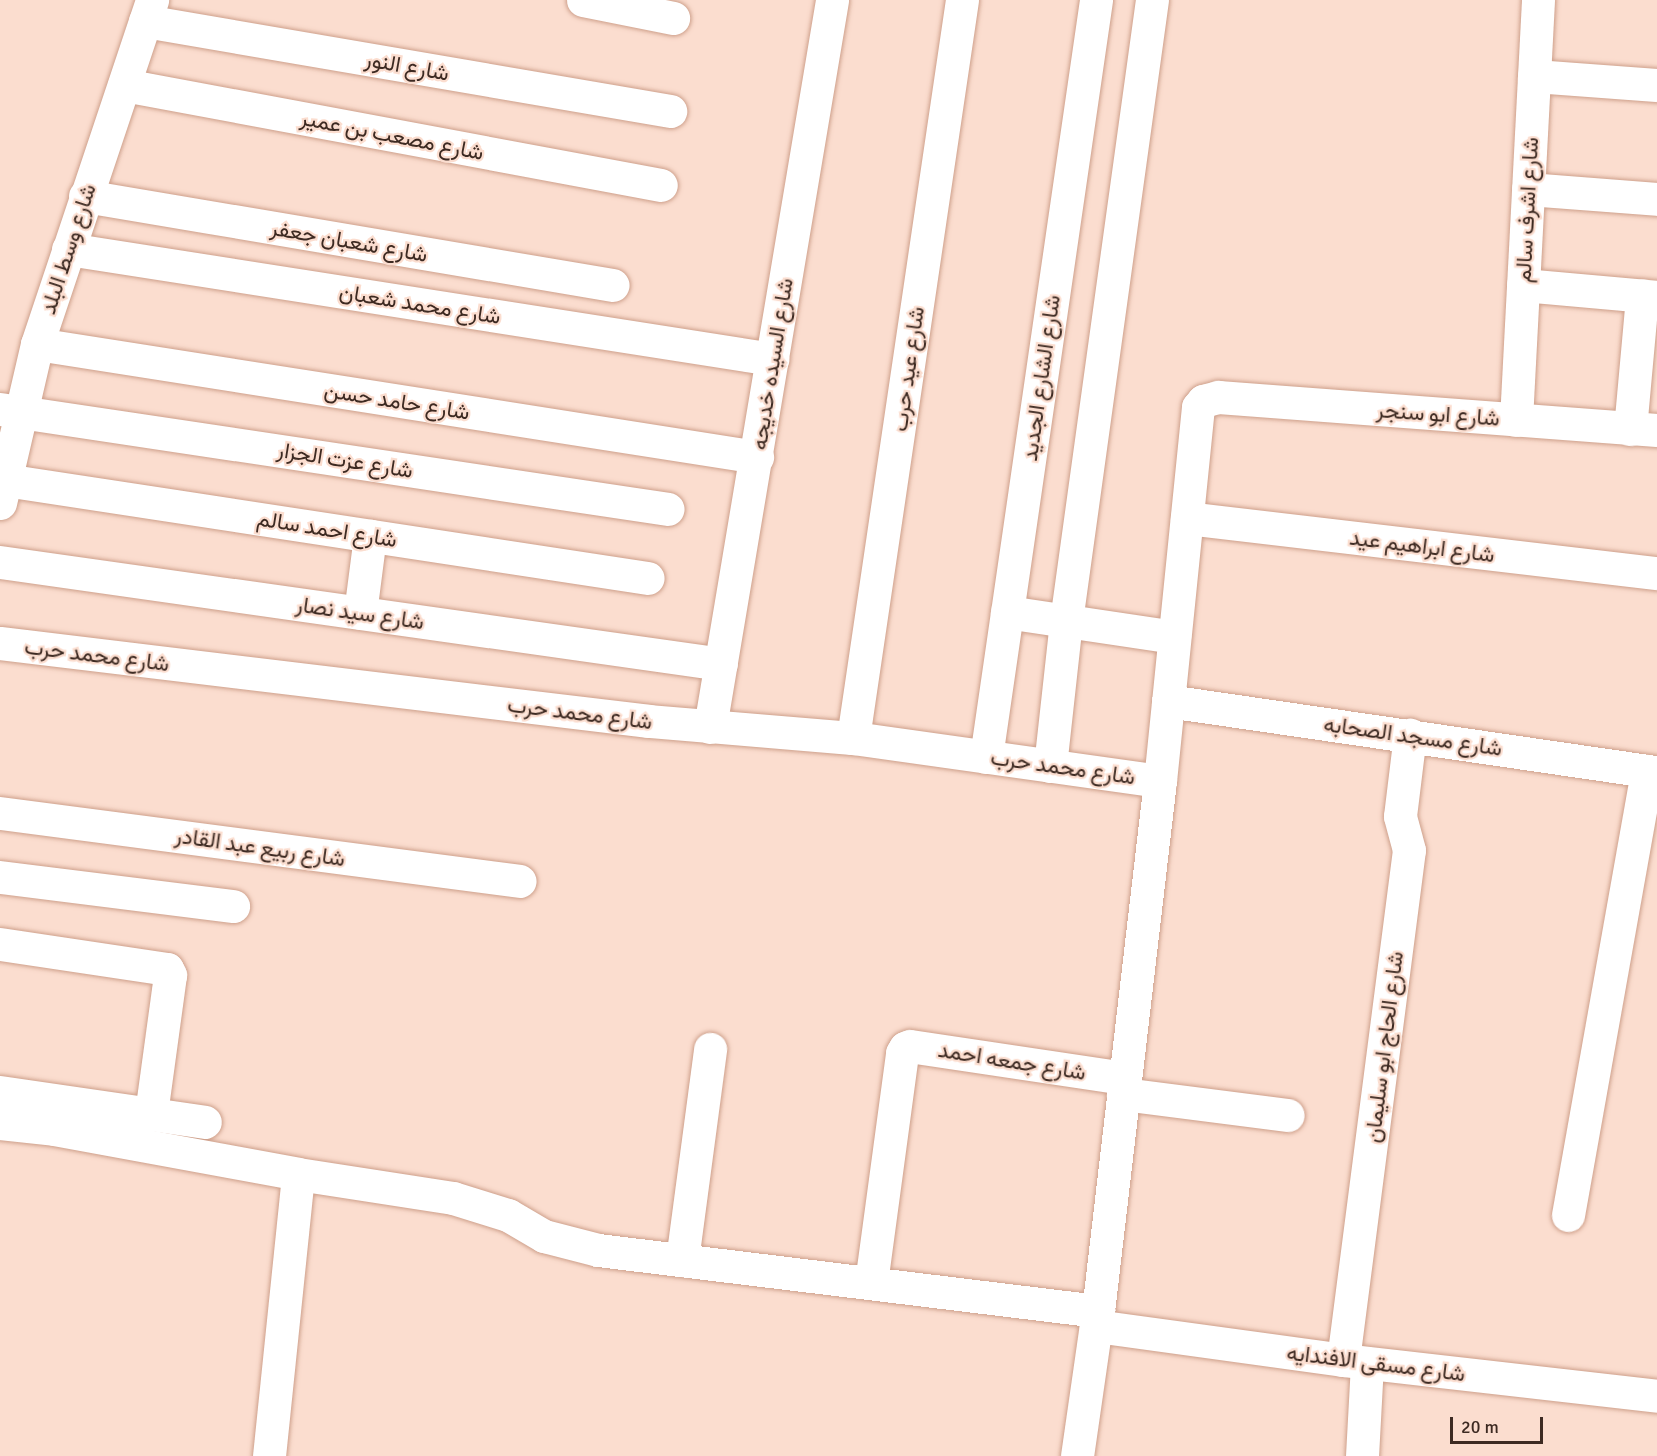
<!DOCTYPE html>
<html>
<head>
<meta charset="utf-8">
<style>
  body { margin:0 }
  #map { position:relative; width:1657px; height:1456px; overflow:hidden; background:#fbddcf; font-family:Signika,Vazirmatn,sans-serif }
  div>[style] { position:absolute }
  .roads { filter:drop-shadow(0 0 2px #cea08b) drop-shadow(0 0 2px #cea08b) }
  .minor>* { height:33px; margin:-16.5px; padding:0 16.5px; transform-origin:16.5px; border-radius:16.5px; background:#fff }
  span { translate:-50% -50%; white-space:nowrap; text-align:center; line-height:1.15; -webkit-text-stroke:4.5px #fbddcf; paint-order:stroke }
  .street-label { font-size:22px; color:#3d2a22 }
  .scale { position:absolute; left:1450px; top:1417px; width:93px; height:27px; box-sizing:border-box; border:3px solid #3d2a22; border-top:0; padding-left:8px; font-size:18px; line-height:21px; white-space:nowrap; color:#3d2a22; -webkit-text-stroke:4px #fbddcf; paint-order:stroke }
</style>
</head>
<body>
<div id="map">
  <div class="roads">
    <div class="minor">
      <div style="left:583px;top:0;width:92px;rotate:11.3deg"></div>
      <div style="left:145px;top:21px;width:533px;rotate:9.73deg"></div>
      <div style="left:1534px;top:76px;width:123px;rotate:4.2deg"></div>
      <div style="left:124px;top:85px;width:546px;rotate:10.55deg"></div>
      <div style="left:1528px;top:189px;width:129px;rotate:4.4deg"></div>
      <div style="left:85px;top:196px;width:535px;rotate:9.57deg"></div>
      <div style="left:68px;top:249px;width:713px;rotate:8.88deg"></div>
      <div style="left:1523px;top:285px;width:135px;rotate:5.1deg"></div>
      <div style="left:37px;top:344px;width:729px;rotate:8.92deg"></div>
      <div style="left:0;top:409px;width:675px;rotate:8.51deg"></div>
      <div style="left:1516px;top:420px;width:421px;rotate:-87deg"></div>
      <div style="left:1630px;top:429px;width:134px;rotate:-84.8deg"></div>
      <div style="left:5px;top:480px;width:650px;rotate:8.67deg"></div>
      <div style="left:0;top:503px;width:163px;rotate:-76.9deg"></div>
      <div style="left:37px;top:344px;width:363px;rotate:-71.5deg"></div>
      <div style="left:1187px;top:518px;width:473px;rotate:6.7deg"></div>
      <div style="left:0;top:562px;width:728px;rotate:8.05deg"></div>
      <div style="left:1007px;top:612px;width:169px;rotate:8.5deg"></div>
      <div style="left:360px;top:613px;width:78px;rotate:-82.6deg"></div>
      <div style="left:0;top:643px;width:654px;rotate:6.85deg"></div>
      <div style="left:649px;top:721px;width:205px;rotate:4.8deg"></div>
      <div style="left:853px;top:738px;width:310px;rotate:8deg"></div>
      <div style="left:1168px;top:701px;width:494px;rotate:8.3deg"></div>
      <div style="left:710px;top:727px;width:737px;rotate:-80.47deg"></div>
      <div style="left:853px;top:738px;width:746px;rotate:-81.6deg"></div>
      <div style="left:986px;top:757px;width:765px;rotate:-81.73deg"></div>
      <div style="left:1050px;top:766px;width:146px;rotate:-83.7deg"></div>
      <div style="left:1066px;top:621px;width:627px;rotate:-82.12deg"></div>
      <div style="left:0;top:813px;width:524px;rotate:7.45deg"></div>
      <div style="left:0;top:877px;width:235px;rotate:7.1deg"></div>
      <div style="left:0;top:944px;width:169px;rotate:8.5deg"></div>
      <div style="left:167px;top:969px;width:7px;rotate:63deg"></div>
      <div style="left:170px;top:975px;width:140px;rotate:97.8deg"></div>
      <div style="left:0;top:1092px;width:207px;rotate:8.3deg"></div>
      <div style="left:1123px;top:1094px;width:166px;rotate:7.3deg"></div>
      <div style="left:0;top:1123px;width:54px;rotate:6.3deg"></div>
      <div style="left:54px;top:1129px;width:248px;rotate:10.4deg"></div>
      <div style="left:298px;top:1174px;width:157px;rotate:8.8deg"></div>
      <div style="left:453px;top:1198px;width:58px;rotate:17.2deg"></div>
      <div style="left:508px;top:1215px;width:42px;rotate:30.3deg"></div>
      <div style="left:544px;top:1236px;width:56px;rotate:14.5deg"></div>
      <div style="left:598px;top:1250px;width:504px;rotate:6.96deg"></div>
      <div style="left:1568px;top:1215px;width:451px;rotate:-79.9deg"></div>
      <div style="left:682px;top:1260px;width:213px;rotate:-82.4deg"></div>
      <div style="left:871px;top:1283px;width:232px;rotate:-82.3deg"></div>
      <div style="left:902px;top:1053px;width:6px;rotate:-59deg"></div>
      <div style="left:905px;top:1048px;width:5px;rotate:-22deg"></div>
      <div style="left:910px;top:1046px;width:216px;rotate:8.5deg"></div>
      <div style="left:1096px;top:1326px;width:249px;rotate:7.8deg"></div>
      <div style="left:1343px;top:1360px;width:316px;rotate:6.5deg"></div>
      <div style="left:1343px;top:1360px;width:514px;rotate:-82.63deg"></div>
      <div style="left:1409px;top:850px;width:35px;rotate:-105deg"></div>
      <div style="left:1400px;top:816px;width:82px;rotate:-83deg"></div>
      <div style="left:269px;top:1456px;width:283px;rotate:-84.1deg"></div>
      <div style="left:1077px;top:1456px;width:147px;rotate:-81.8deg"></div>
      <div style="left:1098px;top:1311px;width:534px;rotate:-83.33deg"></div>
      <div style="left:1160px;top:781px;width:376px;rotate:-84.2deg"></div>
      <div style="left:1198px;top:407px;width:8px;rotate:-50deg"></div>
      <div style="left:1203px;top:401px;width:16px;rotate:-15deg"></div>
      <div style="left:1218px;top:397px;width:440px;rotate:4.3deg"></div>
      <div style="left:1362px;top:1456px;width:93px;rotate:-86.9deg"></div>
    </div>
  </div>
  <div class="street-label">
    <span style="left:407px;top:66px;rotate:10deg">شارع النور</span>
    <span style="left:392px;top:135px;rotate:11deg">شارع مصعب بن عمير</span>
    <span style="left:1527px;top:210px;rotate:-87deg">شارع اشرف سالم</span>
    <span style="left:349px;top:241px;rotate:10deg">شارع شعبان جعفر</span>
    <span style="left:68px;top:249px;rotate:-72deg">شارع وسط البلد</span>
    <span style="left:420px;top:304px;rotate:9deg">شارع محمد شعبان</span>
    <span style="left:772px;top:364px;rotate:-81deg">شارع السيده خديجه</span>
    <span style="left:908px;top:369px;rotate:-82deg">شارع عيد حرب</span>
    <span style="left:1041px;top:378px;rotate:-82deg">شارع الشارع الجديد</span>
    <span style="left:397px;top:401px;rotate:9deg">شارع حامد حسن</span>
    <span style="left:1438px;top:414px;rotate:4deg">شارع ابو سنجر</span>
    <span style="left:345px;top:460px;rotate:9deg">شارع عزت الجزار</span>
    <span style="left:327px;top:529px;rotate:9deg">شارع احمد سالم</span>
    <span style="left:1422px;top:546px;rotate:7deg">شارع ابراهيم عيد</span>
    <span style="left:360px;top:613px;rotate:8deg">شارع سيد نصار</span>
    <span style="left:97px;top:655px;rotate:7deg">شارع محمد حرب</span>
    <span style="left:580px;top:713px;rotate:7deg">شارع محمد حرب</span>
    <span style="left:1413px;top:736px;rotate:8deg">شارع مسجد الصحابه</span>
    <span style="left:1063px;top:767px;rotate:8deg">شارع محمد حرب</span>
    <span style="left:260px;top:847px;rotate:8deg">شارع ربيع عبد القادر</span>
    <span style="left:1384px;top:1047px;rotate:-83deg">شارع الحاج ابو سليمان</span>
    <span style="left:1012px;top:1061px;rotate:9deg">شارع جمعه احمد</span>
    <span style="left:1376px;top:1363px;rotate:7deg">شارع مسقى الافندايه</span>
  </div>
  <div class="scale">20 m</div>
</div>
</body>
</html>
